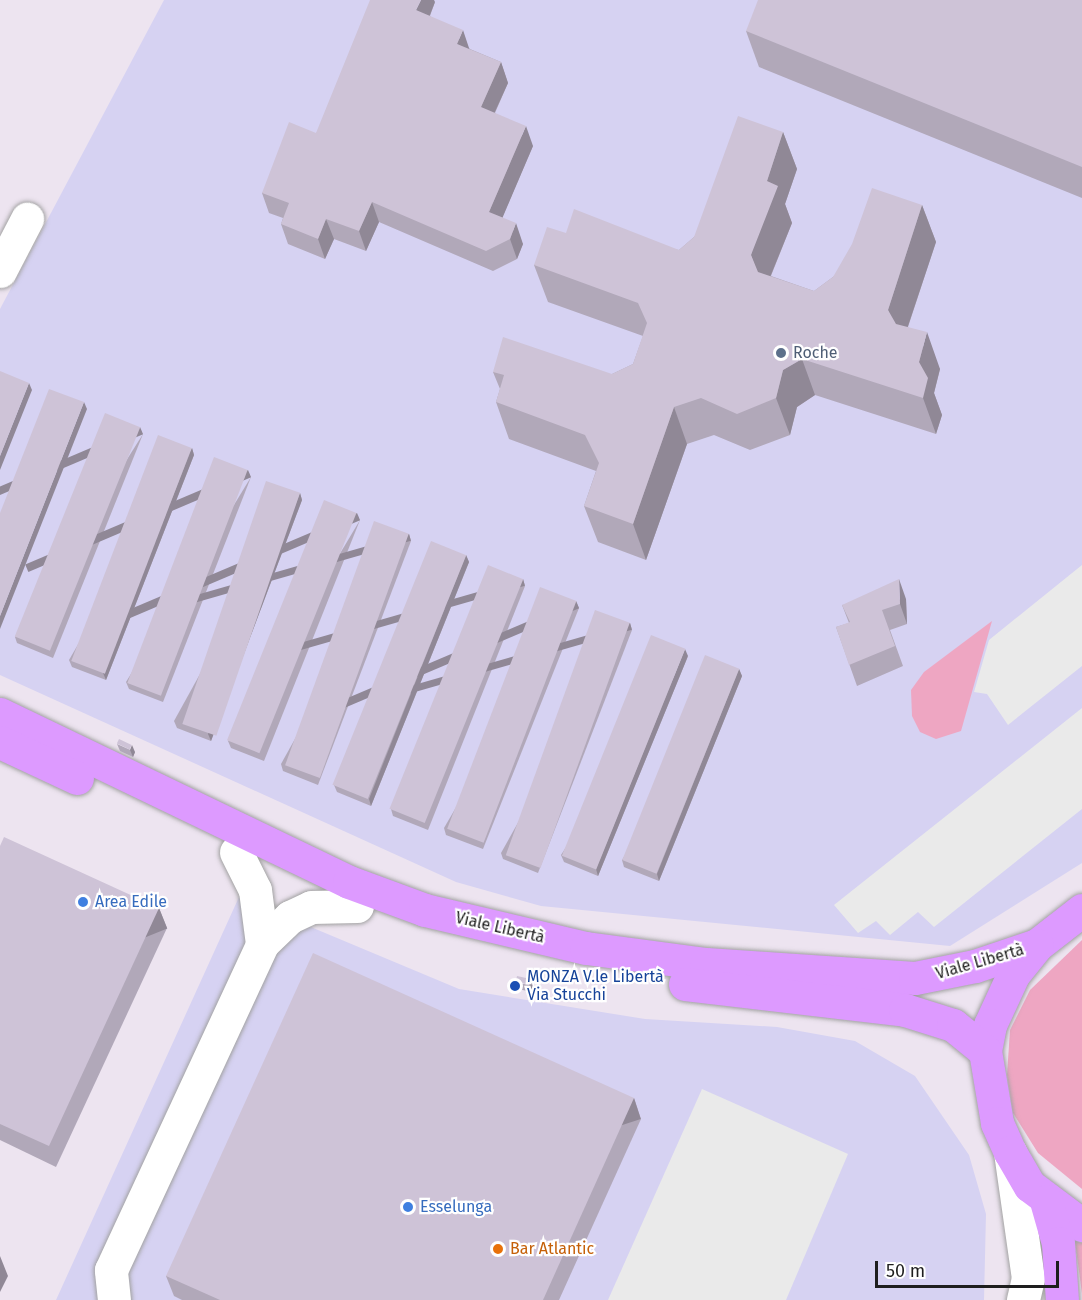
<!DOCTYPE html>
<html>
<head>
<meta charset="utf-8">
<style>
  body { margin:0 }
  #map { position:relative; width:1082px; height:1300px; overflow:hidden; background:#ede4f0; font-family:"Fira Sans",sans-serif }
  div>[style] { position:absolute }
  .commercial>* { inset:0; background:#d6d2f2 }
  .grass>* { inset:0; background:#eea6c2 }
  .parking>* { inset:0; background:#eaeaea }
  .roads { filter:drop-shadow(0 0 2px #a2a2a2) drop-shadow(0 0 2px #a2a2a2) }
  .minor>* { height:33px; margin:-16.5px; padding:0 16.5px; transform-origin:16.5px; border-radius:16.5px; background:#fff }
  .major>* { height:33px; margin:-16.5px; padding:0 16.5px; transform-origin:16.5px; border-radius:16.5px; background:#dd9aff }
  .wall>* { inset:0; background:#b1a8b9 }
  .shaded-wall>* { inset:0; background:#908896; transform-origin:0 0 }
  .building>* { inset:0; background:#cec3d7; transform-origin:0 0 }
  .dots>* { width:16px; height:16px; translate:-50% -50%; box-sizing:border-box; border:3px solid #fff; border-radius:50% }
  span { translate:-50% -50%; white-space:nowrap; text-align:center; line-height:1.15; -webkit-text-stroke:4.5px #fff; paint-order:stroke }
  .service-label { font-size:16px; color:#4e5e75 }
  .left { translate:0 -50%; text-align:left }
  .shop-label { font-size:16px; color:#366cbe }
  .street-label { font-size:16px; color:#1e1e1e }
  .transit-label { font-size:16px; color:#164399 }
  .food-label { font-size:16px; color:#c56008 }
  .scale { position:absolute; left:875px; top:1261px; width:184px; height:27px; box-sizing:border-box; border:3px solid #1e1e1e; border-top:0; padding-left:8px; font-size:18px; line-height:21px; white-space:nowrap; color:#1e1e1e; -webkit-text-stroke:4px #fff; paint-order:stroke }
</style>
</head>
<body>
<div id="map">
  <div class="commercial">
    <div style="clip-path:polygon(164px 0,1082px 0,1082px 863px,950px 946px,541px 906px,456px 882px,0 675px,0 309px)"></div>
    <div style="clip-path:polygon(239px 897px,459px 989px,645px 1019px,777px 1027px,855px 1041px,915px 1076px,969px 1155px,986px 1214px,984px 1300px,56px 1300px)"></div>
  </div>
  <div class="grass">
    <div style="clip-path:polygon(992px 621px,961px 731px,936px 739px,920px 732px,912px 716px,911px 690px,924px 672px)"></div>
    <div style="clip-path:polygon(1082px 940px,1082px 1189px,1038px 1153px,1013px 1113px,1007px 1075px,1010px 1030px,1030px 990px)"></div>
    <div style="clip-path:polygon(1075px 1241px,1082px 1243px,1082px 1294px)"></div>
  </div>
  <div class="parking">
    <div style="clip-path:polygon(1082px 565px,1082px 666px,1008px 725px,987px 694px,974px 692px,989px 640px)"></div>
    <div style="clip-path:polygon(1082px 708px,1082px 809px,934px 927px,918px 912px,890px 935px,876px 921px,858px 933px,834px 905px)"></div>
    <div style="clip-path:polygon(702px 1089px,848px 1154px,786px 1300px,608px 1300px)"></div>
  </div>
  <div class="roads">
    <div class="minor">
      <div style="left:0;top:271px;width:59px;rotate:-62.6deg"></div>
      <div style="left:236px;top:852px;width:42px;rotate:63.4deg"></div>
      <div style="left:255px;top:890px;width:54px;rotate:82.6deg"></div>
      <div style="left:1010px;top:1152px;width:127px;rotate:81.9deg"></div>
      <div style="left:1028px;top:1278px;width:23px;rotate:103deg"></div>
      <div style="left:114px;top:1300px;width:30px;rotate:-96deg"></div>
      <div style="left:111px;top:1270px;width:359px;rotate:-65.1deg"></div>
      <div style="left:262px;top:944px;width:39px;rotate:-44deg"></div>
      <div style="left:290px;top:917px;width:23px;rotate:-25deg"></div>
      <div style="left:311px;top:907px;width:46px;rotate:-1.2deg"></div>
    </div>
    <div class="major">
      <div style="left:0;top:714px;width:387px;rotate:25.7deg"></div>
      <div style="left:349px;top:882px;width:81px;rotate:20.2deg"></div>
      <div style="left:425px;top:910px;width:165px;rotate:13.3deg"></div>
      <div style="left:586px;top:948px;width:121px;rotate:7.6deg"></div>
      <div style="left:706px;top:964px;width:209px;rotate:3.8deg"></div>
      <div style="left:915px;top:978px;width:61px;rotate:-11.3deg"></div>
      <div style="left:975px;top:966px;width:65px;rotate:-18.7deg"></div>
      <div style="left:0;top:742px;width:85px;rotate:25.1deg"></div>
      <div style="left:1082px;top:910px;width:57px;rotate:142.1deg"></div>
      <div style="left:1037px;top:945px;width:38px;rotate:129deg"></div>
      <div style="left:1013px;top:975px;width:55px;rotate:114.7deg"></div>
      <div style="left:990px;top:1025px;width:26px;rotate:101deg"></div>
      <div style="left:985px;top:1051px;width:73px;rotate:80.5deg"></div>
      <div style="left:997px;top:1123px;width:32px;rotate:66deg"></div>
      <div style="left:1010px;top:1152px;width:39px;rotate:60deg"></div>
      <div style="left:1030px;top:1186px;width:65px;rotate:36.9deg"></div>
      <div style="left:685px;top:984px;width:222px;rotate:6.7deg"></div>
      <div style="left:905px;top:1010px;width:50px;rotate:17.4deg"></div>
      <div style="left:953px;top:1025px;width:41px;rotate:39.1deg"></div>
      <div style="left:1046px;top:1201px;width:44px;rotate:74.1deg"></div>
      <div style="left:1058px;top:1243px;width:57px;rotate:86deg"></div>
    </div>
  </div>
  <div class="wall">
    <div style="clip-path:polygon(1082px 0,1082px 198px,759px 67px,746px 31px)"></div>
    <div style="clip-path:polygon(435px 2px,430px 16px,470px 49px,501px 62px,508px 83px,495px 113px,533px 146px,502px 218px,523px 244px,517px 259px,493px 271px,379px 222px,366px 251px,334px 239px,325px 259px,288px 244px,281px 224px,283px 218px,269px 213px,262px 193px)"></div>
    <div style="clip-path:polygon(783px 132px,797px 169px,785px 204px,792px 223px,771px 276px,814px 291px,833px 277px,922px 205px,936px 242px,908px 327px,940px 369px,934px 393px,942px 415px,936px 434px,815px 395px,797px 407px,790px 435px,750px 450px,714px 435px,687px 444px,646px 560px,598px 542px,584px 506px,596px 471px,509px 439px,496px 402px,500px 389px,493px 372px,612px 374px,633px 364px,643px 336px,548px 302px,534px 265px,566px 233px,679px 250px,694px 237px)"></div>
    <div style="clip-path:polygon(143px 434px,53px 658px,17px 643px,15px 637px)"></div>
    <div style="clip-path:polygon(192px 448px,194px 455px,106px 680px,72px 667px,69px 660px)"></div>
    <div style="clip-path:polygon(251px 477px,163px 702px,129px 689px,126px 682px)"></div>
    <div style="clip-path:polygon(300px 493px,302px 500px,211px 741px,177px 728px,174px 721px)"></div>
    <div style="clip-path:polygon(360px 520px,264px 761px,231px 748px,228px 741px)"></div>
    <div style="clip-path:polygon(409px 534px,411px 541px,318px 785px,283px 771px,281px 764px)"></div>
    <div style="clip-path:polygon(466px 555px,469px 562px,371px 806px,337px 792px,334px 785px)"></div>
    <div style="clip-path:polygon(523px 579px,525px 586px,428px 830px,393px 816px,391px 809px)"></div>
    <div style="clip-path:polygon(906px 599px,907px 624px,890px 630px,903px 666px,857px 686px,836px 627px,849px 623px,842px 605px)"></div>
    <div style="clip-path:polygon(576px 601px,579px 608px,483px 849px,446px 835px,444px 828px)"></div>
    <div style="clip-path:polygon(630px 623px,632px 630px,538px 873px,503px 859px,501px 853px)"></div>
    <div style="clip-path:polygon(688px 656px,598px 876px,564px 862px,561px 855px)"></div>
    <div style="clip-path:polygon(739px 669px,742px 676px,659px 881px,624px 867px,622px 860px)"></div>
    <div style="clip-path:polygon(117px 744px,135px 752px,133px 757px,120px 751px)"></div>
    <div style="clip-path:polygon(0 846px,159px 908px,167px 928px,56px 1167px,0 1140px)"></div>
    <div style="clip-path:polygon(515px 982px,533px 986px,532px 992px,518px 989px)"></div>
    <div style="clip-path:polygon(634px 1098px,641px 1119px,559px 1300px,182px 1300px,174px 1296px,166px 1276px)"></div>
  </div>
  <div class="shaded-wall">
    <div style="clip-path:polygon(421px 0,434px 0,435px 2px,424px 30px,416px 10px)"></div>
    <div style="clip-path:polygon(463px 30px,470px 51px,457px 44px)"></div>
    <div style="clip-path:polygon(501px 62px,508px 83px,488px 127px,481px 107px)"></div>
    <div style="clip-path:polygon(526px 126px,533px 146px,496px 233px,489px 212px)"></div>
    <div style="clip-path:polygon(783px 132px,797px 169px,785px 204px,792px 223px,764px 292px,751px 255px,767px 181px)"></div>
    <div style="clip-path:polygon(372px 202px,379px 222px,366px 251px,359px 231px)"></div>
    <div style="clip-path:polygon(922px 205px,936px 242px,901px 347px,888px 310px)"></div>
    <div style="clip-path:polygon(326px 219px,334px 239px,325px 259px,318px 239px)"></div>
    <div style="clip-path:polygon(516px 223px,523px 244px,517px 259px,510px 239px)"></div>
    <div style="clip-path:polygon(927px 332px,940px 369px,934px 393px,942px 415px,936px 434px,923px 398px,919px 362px)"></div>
    <div style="clip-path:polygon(802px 359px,815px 395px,797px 407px,790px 435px,776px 398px,783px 370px)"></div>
    <div style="clip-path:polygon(29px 383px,32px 390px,0 470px,0 456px)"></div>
    <div style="clip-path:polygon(84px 402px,87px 409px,0 629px,0 616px)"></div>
    <div style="clip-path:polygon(674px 407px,687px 444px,646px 560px,633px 524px)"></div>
    <div style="left:140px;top:427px;width:8px;height:241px;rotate:67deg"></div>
    <div style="clip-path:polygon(192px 448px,194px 455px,106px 680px,103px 673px)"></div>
    <div style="left:248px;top:470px;width:8px;height:242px;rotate:67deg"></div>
    <div style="clip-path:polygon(300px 493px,302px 500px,211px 741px,208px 734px)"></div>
    <div style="left:357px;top:513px;width:8px;height:260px;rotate:67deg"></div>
    <div style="left:409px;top:534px;width:7px;height:261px;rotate:74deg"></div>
    <div style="clip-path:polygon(466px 555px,469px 562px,371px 806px,369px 799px)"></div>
    <div style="left:523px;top:579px;width:7px;height:263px;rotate:74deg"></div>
    <div style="clip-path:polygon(899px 579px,906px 599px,907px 624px,900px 604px)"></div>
    <div style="left:576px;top:601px;width:8px;height:259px;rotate:67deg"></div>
    <div style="left:630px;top:623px;width:7px;height:261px;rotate:74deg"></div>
    <div style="clip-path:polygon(685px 649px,688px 656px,598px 876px,596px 869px)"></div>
    <div style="clip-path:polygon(739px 669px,742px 676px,659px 881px,657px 874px)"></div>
    <div style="clip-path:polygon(132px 745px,135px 752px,133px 757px,130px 750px)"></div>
    <div style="left:159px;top:908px;width:22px;height:262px;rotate:68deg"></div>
    <div style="clip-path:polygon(531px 979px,533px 986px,532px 992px,529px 985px)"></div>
    <div style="left:634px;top:1098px;width:22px;height:222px;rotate:72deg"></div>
    <div style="clip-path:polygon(0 1256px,8px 1276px,0 1292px)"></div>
  </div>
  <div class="building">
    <div style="clip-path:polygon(370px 0,421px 0,416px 10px,463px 30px,457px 44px,501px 62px,481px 107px,526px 126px,489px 212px,516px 223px,510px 239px,486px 251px,372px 202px,359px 231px,326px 219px,318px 239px,281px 224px,289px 203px,262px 193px,289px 122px,316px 133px)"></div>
    <div style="clip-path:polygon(758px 0,1082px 0,1082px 167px,746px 31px)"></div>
    <div style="clip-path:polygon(738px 116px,783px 132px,767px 181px,778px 186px,751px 255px,758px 272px,814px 291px,833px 277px,852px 244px,872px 188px,922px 205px,888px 310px,896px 324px,927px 332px,919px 362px,928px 378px,923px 398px,802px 359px,783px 370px,776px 398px,737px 414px,701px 398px,674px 407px,633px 524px,584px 506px,599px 463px,585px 435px,496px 402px,504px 375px,493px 372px,503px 337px,612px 374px,633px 364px,647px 323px,638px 303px,534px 265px,547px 227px,566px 233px,574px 209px,679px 250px,694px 237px)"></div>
    <div style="clip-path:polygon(0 371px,29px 383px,0 456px)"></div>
    <div style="clip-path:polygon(49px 389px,84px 402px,0 616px,0 513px)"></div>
    <div style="left:105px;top:413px;width:38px;height:241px;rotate:22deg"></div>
    <div style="left:158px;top:435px;width:36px;height:242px;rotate:21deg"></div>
    <div style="left:214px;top:457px;width:36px;height:242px;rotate:21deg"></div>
    <div style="left:266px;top:481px;width:36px;height:257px;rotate:19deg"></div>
    <div style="left:324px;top:500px;width:35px;height:259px;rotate:22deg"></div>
    <div style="left:374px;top:521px;width:37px;height:260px;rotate:20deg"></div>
    <div style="left:431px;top:541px;width:38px;height:263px;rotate:22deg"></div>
    <div style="left:488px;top:565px;width:38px;height:263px;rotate:22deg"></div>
    <div style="clip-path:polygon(899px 579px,900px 604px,882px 610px,895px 646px,849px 665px,836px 627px,850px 622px,842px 605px)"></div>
    <div style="left:540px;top:587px;width:39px;height:259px;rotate:21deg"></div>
    <div style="left:595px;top:610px;width:37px;height:261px;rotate:20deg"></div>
    <div style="left:651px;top:635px;width:37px;height:238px;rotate:22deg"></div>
    <div style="left:705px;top:655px;width:37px;height:221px;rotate:22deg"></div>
    <div style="left:119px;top:739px;width:14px;height:5px;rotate:25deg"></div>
    <div style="clip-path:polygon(4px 837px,159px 908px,49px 1146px,0 1124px,0 846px)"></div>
    <div style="clip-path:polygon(313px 953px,634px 1098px,543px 1300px,220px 1300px,166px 1276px)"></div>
    <div style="left:517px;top:976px;width:14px;height:6px;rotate:12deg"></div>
  </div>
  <div class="dots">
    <div style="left:781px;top:353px;background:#5c6f8a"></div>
    <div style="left:83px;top:902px;background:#3f7fe0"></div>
    <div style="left:515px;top:986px;background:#1a4fb4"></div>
    <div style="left:408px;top:1207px;background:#3f7fe0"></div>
    <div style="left:498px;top:1249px;background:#e8710a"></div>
  </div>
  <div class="service-label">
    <span class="left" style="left:793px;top:353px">Roche</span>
  </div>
  <div class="shop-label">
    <span class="left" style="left:95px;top:902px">Area Edile</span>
    <span class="left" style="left:420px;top:1207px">Esselunga</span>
  </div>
  <div class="street-label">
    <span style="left:500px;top:928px;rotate:13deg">Viale Libertà</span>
    <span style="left:980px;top:962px;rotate:-16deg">Viale Libertà</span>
  </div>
  <div class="transit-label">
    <span class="left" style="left:527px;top:986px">MONZA V.le Libertà<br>Via Stucchi</span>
  </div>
  <div class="food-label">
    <span class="left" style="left:510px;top:1249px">Bar Atlantic</span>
  </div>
  <div class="scale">50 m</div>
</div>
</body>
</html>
